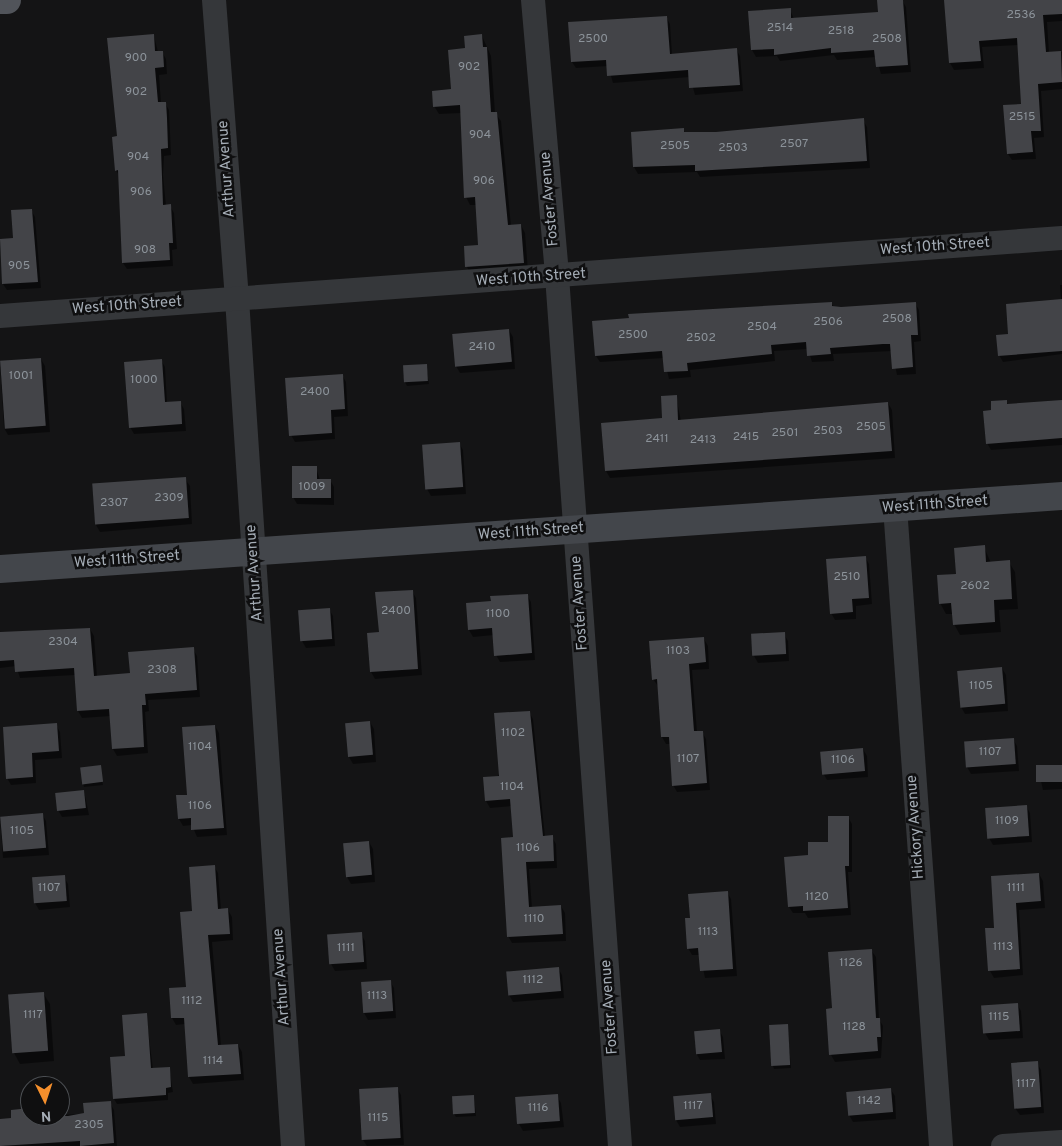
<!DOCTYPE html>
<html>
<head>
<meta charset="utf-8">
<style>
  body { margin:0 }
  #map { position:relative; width:1062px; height:1146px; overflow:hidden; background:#141415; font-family:Overpass,sans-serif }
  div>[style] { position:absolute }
  .shadow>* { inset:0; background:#0007 }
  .building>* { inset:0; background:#434448; transform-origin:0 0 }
  .street>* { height:24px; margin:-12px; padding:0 12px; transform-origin:12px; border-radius:12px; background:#35373a }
  .secondary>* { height:28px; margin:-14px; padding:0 14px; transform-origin:14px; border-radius:14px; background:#43464b }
  .primary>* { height:28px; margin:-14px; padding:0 14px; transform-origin:14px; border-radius:14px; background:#51545a }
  span { translate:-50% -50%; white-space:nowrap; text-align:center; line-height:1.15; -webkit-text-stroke:5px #0f0f10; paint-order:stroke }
  .number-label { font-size:12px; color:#8c939a }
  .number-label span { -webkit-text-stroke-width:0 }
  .street-label { font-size:15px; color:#a5adb6 }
  .north { position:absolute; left:20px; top:1076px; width:50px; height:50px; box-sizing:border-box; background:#0f0f10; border:1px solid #4b4e52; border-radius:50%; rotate:176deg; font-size:14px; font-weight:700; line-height:20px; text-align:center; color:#a5adb6 }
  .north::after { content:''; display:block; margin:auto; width:18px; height:22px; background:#f58f2c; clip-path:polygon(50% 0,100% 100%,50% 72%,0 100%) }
</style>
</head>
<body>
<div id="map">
  <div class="shadow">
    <div style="clip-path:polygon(896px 0,902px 0,906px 7px,911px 72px,881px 74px,876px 57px,837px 60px,834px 55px,780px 61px,777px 56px,756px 57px,752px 50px,749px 12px,790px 10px,794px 19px,879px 13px)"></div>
    <div style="clip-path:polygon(967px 0,1062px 0,1062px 21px,1047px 22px,1049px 53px,1062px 52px,1062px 89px,1041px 91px,1044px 137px,1034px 138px,1036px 159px,1012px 160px,1008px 154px,1023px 105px,1019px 45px,982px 47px,984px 68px,954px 70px,950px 63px)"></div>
    <div style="clip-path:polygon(666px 17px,670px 24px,672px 55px,736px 49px,740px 56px,743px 91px,695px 95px,690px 77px,613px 83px,608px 66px,576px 68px,572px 62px)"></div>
    <div style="clip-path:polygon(154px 36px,158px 52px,162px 52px,166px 59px,167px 74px,159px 75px,161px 103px,165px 103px,169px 110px,171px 155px,164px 156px,163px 175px,166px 206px,170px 206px,174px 213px,177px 249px,172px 250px,173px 266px,127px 269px,123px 263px,120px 177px,116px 170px,118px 138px)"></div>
    <div style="clip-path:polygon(482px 36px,491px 56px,495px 113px,501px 121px,511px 226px,521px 225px,525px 233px,528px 271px,471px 275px,467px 267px,480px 246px,477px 205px,470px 205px,466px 197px,461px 113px,439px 114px,434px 106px,452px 90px,466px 50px)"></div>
    <div style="clip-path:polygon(863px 120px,867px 127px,870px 168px,700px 177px,697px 172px,638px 174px,634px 167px,632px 133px,683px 129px,685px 133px,716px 133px)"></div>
    <div style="clip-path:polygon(31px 210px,35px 217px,41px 288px,7px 290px,3px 284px,0 240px,14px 239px)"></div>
    <div style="clip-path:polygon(1060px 285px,1062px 285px,1062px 354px,1003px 362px,999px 355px,1010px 335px,1061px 300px)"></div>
    <div style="clip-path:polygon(831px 303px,834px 307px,841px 308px,915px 303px,919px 310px,921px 341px,914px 342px,916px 374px,897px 375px,892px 351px,833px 354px,834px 361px,812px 362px,808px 349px,774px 351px,775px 361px,690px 370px,691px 377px,669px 379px,664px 358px,600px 362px,596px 356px)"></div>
    <div style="clip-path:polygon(509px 330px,513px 337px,515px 369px,460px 373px,456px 366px,454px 334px)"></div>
    <div style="clip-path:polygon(41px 359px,45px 366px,50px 432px,8px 435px,4px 428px,0 362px)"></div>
    <div style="clip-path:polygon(161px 360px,165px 367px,167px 403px,180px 402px,184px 409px,186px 431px,134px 434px,130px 427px)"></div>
    <div style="clip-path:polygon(426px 366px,429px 384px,407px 386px,405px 382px)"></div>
    <div style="clip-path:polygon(342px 375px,346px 382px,348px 416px,334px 417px,335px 439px,295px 442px,291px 435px)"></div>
    <div style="clip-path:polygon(676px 396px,681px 421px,888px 403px,892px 410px,895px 458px,610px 478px,606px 471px,664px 420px)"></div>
    <div style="clip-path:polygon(1006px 401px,1008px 405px,1062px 403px,1062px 445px,991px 450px,987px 443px,993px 411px)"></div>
    <div style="clip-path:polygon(459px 443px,463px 450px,466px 494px,431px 496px,427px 489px)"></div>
    <div style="clip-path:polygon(316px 468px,320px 480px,330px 480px,334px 487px,334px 505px,297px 504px,293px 497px)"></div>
    <div style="clip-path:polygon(185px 479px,190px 486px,192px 524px,100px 532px,96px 525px)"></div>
    <div style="clip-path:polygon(984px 547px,991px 563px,1009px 562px,1015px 572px,1018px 609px,999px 610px,1001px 632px,960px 635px,954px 624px,953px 614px,946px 614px,940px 603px,958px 575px)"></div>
    <div style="clip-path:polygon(865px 557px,869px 564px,872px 604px,856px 606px,856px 619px,835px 620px,831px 613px)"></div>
    <div style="clip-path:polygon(412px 591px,416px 598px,422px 675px,375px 679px,371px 672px,380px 633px)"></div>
    <div style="clip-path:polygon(527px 595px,531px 602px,535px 660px,500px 662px,496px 655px,494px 635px,473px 637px,469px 630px,492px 602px)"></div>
    <div style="clip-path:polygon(329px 609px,333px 616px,335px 646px,306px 648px,302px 641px)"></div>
    <div style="clip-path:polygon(90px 629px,94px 636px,97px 677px,131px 674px,193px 649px,197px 656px,200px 697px,148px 700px,149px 711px,145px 712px,148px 753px,117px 756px,113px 749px,111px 716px,82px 718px,78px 711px,75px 675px,20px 678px,16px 666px,0 668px,0 634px)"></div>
    <div style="clip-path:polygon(784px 634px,788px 641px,789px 661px,758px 663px,754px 656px)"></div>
    <div style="clip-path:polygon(704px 639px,708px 646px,709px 669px,692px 670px,697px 732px,702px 732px,706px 739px,710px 790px,677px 792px,673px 785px,670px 744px,666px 744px,662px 737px,658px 686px,653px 679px)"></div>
    <div style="clip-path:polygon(1002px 668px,1006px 675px,1008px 711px,965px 714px,961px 707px,959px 672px)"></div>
    <div style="clip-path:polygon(529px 712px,533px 719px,545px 837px,552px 837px,556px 844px,557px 868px,529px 869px,532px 908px,561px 906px,565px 913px,566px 941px,512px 943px,508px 936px,514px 838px,512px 806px,490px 808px,486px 801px)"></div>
    <div style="clip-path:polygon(370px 722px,374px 729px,376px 762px,353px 764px,349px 757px)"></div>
    <div style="clip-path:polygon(56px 725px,60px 732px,62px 758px,35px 760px,36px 783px,11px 785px,7px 778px)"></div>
    <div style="clip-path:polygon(215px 726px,219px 733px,227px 835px,197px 837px,192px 825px,183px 826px,179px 819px,178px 796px,188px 796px)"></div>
    <div style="clip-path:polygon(1013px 739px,1017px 746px,1019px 771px,971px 774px,967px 767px)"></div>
    <div style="clip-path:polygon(863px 749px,867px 756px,868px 777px,827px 780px,823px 773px)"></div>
    <div style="clip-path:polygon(100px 766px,103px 785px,84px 787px,83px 783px)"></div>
    <div style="clip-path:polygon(1062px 767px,1062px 789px,1043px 790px,1038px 768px)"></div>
    <div style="clip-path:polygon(84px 791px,89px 815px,62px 817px,58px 810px)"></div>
    <div style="clip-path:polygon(1026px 806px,1030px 813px,1032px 842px,993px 845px,989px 838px,987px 809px)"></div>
    <div style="clip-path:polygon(42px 814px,46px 821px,49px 855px,3px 858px,0 817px)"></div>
    <div style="clip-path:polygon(848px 817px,852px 824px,852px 872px,848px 872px,851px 915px,808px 918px,805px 913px,793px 913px,789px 907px)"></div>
    <div style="clip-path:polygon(369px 842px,373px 849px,375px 882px,351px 884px,347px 877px)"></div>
    <div style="clip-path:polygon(214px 866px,218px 873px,221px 910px,228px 910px,232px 917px,233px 940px,212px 942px,221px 1046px,238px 1045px,242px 1052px,244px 1080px,193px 1084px,189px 1077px,185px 1024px,176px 1025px,172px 1018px,170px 989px,187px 988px,194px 912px)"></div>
    <div style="clip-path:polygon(1039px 874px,1043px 881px,1045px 908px,1019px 910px,1023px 975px,994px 978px,990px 971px,987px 929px,996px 929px)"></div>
    <div style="clip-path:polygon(64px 877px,68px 884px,70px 907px,39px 910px,35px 903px)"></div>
    <div style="clip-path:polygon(727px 892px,731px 899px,737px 976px,705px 978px,700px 955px,692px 955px,688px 948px,691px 919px)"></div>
    <div style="clip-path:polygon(361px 934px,365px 941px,367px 969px,335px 971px,331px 964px,329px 936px)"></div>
    <div style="clip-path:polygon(871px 950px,876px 957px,879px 1019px,883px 1026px,881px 1058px,835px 1062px,831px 1055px,833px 1009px)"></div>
    <div style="clip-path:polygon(558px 968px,562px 975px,564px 998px,513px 1002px,509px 995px)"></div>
    <div style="clip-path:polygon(390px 981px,394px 988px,396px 1018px,368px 1020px,364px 1013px)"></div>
    <div style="clip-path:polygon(43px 993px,50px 1004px,54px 1061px,20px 1064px,14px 1053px,10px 995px)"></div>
    <div style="clip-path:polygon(1017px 1004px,1021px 1011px,1023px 1038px,989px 1040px,985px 1033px,983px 1006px)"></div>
    <div style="clip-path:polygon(146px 1014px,153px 1069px,169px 1068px,173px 1092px,168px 1093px,168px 1100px,117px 1104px,114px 1099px,126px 1057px)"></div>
    <div style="clip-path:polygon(787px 1025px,791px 1068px,774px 1069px,773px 1066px)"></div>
    <div style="clip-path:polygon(719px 1030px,723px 1037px,725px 1059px,700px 1060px,696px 1053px)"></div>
    <div style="clip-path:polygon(1037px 1063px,1041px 1070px,1044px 1113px,1020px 1115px,1015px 1108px,1012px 1064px)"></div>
    <div style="clip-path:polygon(397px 1088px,401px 1095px,404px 1145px,367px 1146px,363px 1140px)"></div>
    <div style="clip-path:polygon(891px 1090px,895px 1096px,896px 1119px,853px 1122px,849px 1115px)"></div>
    <div style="clip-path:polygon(710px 1095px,714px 1102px,716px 1124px,680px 1127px,676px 1120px)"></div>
    <div style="clip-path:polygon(474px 1096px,476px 1116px,456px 1117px,454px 1114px)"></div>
    <div style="clip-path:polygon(557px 1096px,561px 1103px,564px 1127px,523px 1131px,519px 1124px)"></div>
    <div style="clip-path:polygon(110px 1103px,114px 1110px,117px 1146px,0 1146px,0 1121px,12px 1120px,30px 1110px,30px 1116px,85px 1114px)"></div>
  </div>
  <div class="building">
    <div style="clip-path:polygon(877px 0,903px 0,908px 65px,876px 67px,874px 50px,831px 53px,831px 48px,774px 55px,774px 49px,751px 50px,748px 11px,791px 8px,791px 18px,878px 12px)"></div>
    <div style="clip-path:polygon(944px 0,1062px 0,1062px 14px,1043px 15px,1046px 52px,1061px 51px,1062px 82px,1038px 84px,1041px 131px,1031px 131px,1033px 152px,1007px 154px,1003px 105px,1021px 104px,1017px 38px,979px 41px,981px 61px,949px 63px)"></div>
    <div style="clip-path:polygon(667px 16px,670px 54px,737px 48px,740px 85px,689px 88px,688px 70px,607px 76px,606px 60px,571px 62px,568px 22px)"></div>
    <div style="clip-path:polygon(154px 34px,155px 51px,163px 51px,164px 67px,155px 68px,158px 102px,166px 102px,167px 118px,168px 148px,161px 149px,163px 205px,171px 204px,173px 243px,169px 243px,170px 260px,122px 263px,118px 170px,115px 171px,112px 137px,117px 136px,107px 38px)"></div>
    <div style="clip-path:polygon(482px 34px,483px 47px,487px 47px,491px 112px,497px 112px,508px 225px,521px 224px,524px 263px,465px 267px,464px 246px,478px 245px,475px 197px,464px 198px,460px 105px,433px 107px,432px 91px,451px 89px,448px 50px,465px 48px,464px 36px)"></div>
    <div style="clip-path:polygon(864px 118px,867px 161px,695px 171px,695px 165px,633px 167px,631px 132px,684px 128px,684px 132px,716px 132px)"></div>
    <div style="clip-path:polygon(32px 209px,38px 282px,2px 284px,0 239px,13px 238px,11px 210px)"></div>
    <div style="clip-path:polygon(1062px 299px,1062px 351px,998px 356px,996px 335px,1008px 334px,1006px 304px)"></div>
    <div style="clip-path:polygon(832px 302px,832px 306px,841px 307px,916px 302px,918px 335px,911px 335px,913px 367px,892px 369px,890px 344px,883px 344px,830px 348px,831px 354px,807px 356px,806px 342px,771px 345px,772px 354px,687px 363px,688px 371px,664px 372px,662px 351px,595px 356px,592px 321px,629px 318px,628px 314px)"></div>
    <div style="left:509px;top:329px;width:33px;height:57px;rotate:85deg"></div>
    <div style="left:41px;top:358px;width:68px;height:41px;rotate:86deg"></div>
    <div style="clip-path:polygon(162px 359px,165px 402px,181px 401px,182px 424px,129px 428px,124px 362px)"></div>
    <div style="left:427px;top:364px;width:17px;height:24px;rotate:87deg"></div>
    <div style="clip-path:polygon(343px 374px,345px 409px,331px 410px,332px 433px,289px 436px,285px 378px)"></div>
    <div style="clip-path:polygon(677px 395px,678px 420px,888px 402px,892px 451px,605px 471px,601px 423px,662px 418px,661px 396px)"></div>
    <div style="clip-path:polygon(1007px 400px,1007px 404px,1062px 400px,1062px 438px,986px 444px,983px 411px,991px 410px,991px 401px)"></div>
    <div style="left:460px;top:442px;width:45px;height:38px;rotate:86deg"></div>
    <div style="clip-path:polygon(292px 466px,317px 466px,317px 479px,331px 479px,331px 498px,292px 498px)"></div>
    <div style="left:186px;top:477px;width:41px;height:94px;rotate:86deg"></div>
    <div style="clip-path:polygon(985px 545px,986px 562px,1010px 560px,1012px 599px,994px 600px,995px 622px,953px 625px,951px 603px,939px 604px,937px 575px,956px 574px,954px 548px)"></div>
    <div style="clip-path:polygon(866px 556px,869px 598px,852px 599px,853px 612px,830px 614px,826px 559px)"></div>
    <div style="clip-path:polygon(413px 590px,418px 669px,370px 672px,367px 633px,379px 632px,375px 592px)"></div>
    <div style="clip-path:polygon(528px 594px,532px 653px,494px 656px,492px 628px,468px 630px,466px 603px,491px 601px,490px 596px)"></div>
    <div style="left:330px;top:608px;width:31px;height:32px;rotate:86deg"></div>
    <div style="clip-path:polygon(90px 628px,94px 676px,130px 673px,128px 652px,194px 647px,197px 690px,145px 694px,146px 705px,142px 705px,144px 747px,112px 749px,109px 709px,77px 711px,74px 668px,15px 672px,14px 660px,0 661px,0 632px)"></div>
    <div style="left:785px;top:632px;width:22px;height:34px;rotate:87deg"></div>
    <div style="clip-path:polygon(704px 637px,706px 662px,689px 664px,694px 731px,703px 731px,707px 783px,672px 786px,669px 737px,661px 737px,657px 679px,652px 680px,649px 641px)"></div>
    <div style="left:1002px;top:667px;width:37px;height:45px;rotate:85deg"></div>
    <div style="clip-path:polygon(530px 711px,543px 836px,553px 835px,554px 861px,526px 862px,529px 907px,561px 905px,563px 934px,507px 937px,501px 838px,513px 837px,510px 799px,485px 801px,483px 777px,499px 776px,494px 713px)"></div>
    <div style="left:370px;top:721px;width:34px;height:25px;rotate:85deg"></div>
    <div style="clip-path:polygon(57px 723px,59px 751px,32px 753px,33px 777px,6px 779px,3px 727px)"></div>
    <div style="clip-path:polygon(215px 725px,224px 828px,191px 830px,191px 818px,178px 819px,176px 795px,187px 795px,182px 727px)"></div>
    <div style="left:1014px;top:738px;width:26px;height:50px;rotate:86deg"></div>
    <div style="left:863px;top:748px;width:23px;height:43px;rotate:85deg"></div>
    <div style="left:101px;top:765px;width:17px;height:21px;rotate:83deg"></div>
    <div style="left:1062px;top:765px;width:17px;height:26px;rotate:90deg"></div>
    <div style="left:84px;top:790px;width:18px;height:29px;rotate:84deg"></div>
    <div style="left:1027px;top:805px;width:31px;height:42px;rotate:86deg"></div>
    <div style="left:43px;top:813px;width:35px;height:43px;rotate:85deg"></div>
    <div style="clip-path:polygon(828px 816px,849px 816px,849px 866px,845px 866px,848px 908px,803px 911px,803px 906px,788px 907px,784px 857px,808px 855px,808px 842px,828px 842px)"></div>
    <div style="left:369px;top:841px;width:34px;height:26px;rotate:85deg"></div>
    <div style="clip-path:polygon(215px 865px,218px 909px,228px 908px,230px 934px,208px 935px,218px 1045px,238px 1044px,241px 1074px,188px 1077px,184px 1018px,171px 1018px,169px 988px,186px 987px,180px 912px,192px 911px,189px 867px)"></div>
    <div style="clip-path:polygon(1039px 873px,1041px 901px,1016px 903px,1020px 969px,988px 971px,985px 928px,994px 928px,991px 876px)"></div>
    <div style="left:65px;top:875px;width:26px;height:33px;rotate:86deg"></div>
    <div style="clip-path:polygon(728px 891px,733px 969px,700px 971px,698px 948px,687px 949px,685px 918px,690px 918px,688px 894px)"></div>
    <div style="left:362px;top:932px;width:30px;height:35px;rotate:86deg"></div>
    <div style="clip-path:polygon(872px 949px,876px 1018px,880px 1018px,881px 1037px,877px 1037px,878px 1051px,829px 1055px,826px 1009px,832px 1008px,828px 952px)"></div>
    <div style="left:559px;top:967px;width:24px;height:53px;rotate:85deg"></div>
    <div style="left:391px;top:980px;width:31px;height:30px;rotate:86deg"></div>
    <div style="left:44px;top:992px;width:59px;height:36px;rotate:86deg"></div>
    <div style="left:1018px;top:1003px;width:28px;height:37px;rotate:86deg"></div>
    <div style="clip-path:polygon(147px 1013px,151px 1068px,170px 1067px,171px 1087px,166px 1088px,166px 1095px,113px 1099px,110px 1057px,125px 1056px,122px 1015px)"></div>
    <div style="left:788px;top:1024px;width:41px;height:19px;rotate:87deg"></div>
    <div style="left:720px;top:1029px;width:23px;height:26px;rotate:85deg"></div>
    <div style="left:1038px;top:1061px;width:46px;height:27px;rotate:86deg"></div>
    <div style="left:398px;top:1087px;width:51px;height:39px;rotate:87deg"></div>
    <div style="left:891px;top:1088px;width:24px;height:45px;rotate:85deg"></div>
    <div style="left:711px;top:1093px;width:24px;height:38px;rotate:85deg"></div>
    <div style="left:558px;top:1094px;width:27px;height:43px;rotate:86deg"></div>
    <div style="left:474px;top:1095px;width:18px;height:22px;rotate:87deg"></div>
    <div style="clip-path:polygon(111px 1101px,114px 1143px,80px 1146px,80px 1141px,0 1146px,0 1119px,11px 1118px,11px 1110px,30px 1108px,30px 1116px,68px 1116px,84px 1113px,83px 1103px)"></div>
  </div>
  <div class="street">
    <div style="left:214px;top:0;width:300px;rotate:85.6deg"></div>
    <div style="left:237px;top:299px;width:849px;rotate:86.22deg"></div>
    <div style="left:533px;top:0;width:277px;rotate:85deg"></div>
    <div style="left:557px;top:276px;width:872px;rotate:85.86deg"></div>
    <div style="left:0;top:316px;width:1065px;rotate:-4.2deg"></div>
    <div style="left:895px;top:507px;width:641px;rotate:85.88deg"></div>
    <div style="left:1003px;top:1146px;width:59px;rotate:-3.9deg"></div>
  </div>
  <div class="secondary">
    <div style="left:0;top:569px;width:1065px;rotate:-3.93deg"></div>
  </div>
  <div class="primary">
    <div style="left:0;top:0;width:7px"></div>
  </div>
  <div class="number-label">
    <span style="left:1021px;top:16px">2536</span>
    <span style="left:780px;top:29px">2514</span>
    <span style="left:841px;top:32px">2518</span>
    <span style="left:593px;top:40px">2500</span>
    <span style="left:887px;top:40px">2508</span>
    <span style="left:136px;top:59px">900</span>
    <span style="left:469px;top:68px">902</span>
    <span style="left:136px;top:93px">902</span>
    <span style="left:1022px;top:118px">2515</span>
    <span style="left:480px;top:136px">904</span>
    <span style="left:794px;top:145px">2507</span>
    <span style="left:675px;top:147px">2505</span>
    <span style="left:733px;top:149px">2503</span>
    <span style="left:138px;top:158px">904</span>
    <span style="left:484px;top:182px">906</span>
    <span style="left:141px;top:193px">906</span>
    <span style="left:145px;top:251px">908</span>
    <span style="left:19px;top:267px">905</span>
    <span style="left:897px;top:320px">2508</span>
    <span style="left:828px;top:323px">2506</span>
    <span style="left:762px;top:328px">2504</span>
    <span style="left:633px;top:336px">2500</span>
    <span style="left:701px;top:339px">2502</span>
    <span style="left:482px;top:348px">2410</span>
    <span style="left:21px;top:377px">1001</span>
    <span style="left:144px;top:381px">1000</span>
    <span style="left:315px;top:393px">2400</span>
    <span style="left:871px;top:428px">2505</span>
    <span style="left:828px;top:432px">2503</span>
    <span style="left:785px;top:434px">2501</span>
    <span style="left:746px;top:438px">2415</span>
    <span style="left:657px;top:440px">2411</span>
    <span style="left:703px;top:441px">2413</span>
    <span style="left:312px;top:488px">1009</span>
    <span style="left:169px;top:499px">2309</span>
    <span style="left:114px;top:504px">2307</span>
    <span style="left:847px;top:578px">2510</span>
    <span style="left:975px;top:587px">2602</span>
    <span style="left:396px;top:612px">2400</span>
    <span style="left:498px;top:615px">1100</span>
    <span style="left:63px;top:643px">2304</span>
    <span style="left:678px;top:652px">1103</span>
    <span style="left:162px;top:671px">2308</span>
    <span style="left:981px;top:687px">1105</span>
    <span style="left:513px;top:734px">1102</span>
    <span style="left:200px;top:748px">1104</span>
    <span style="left:990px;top:753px">1107</span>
    <span style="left:688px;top:760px">1107</span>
    <span style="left:843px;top:761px">1106</span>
    <span style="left:512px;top:788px">1104</span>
    <span style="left:200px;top:807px">1106</span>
    <span style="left:1007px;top:822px">1109</span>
    <span style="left:22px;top:832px">1105</span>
    <span style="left:528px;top:849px">1106</span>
    <span style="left:49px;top:889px">1107</span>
    <span style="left:1016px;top:889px">1111</span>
    <span style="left:817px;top:898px">1120</span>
    <span style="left:534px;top:920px">1110</span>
    <span style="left:708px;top:933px">1113</span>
    <span style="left:1003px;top:948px">1113</span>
    <span style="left:346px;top:949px">1111</span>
    <span style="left:851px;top:964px">1126</span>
    <span style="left:533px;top:981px">1112</span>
    <span style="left:377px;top:997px">1113</span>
    <span style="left:192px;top:1002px">1112</span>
    <span style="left:33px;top:1016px">1117</span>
    <span style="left:999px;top:1018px">1115</span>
    <span style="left:854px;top:1028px">1128</span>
    <span style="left:213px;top:1062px">1114</span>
    <span style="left:1026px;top:1085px">1117</span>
    <span style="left:869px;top:1102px">1142</span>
    <span style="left:693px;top:1107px">1117</span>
    <span style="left:538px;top:1109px">1116</span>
    <span style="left:378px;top:1119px">1115</span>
    <span style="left:89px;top:1126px">2305</span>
  </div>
  <div class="street-label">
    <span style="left:227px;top:169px;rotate:-94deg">Arthur Avenue</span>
    <span style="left:550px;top:199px;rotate:-95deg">Foster Avenue</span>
    <span style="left:935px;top:247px;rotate:-4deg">West 10th Street</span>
    <span style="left:531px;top:278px;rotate:-4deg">West 10th Street</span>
    <span style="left:127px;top:306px;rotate:-4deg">West 10th Street</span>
    <span style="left:935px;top:505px;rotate:-4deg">West 11th Street</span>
    <span style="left:531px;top:532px;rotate:-4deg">West 11th Street</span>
    <span style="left:127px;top:560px;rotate:-4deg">West 11th Street</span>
    <span style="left:255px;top:573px;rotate:-94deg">Arthur Avenue</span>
    <span style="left:580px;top:603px;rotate:-94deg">Foster Avenue</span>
    <span style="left:916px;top:827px;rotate:-94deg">Hickory Avenue</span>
    <span style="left:282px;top:977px;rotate:-94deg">Arthur Avenue</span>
    <span style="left:610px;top:1007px;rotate:-94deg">Foster Avenue</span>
  </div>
  <div class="north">N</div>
</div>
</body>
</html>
